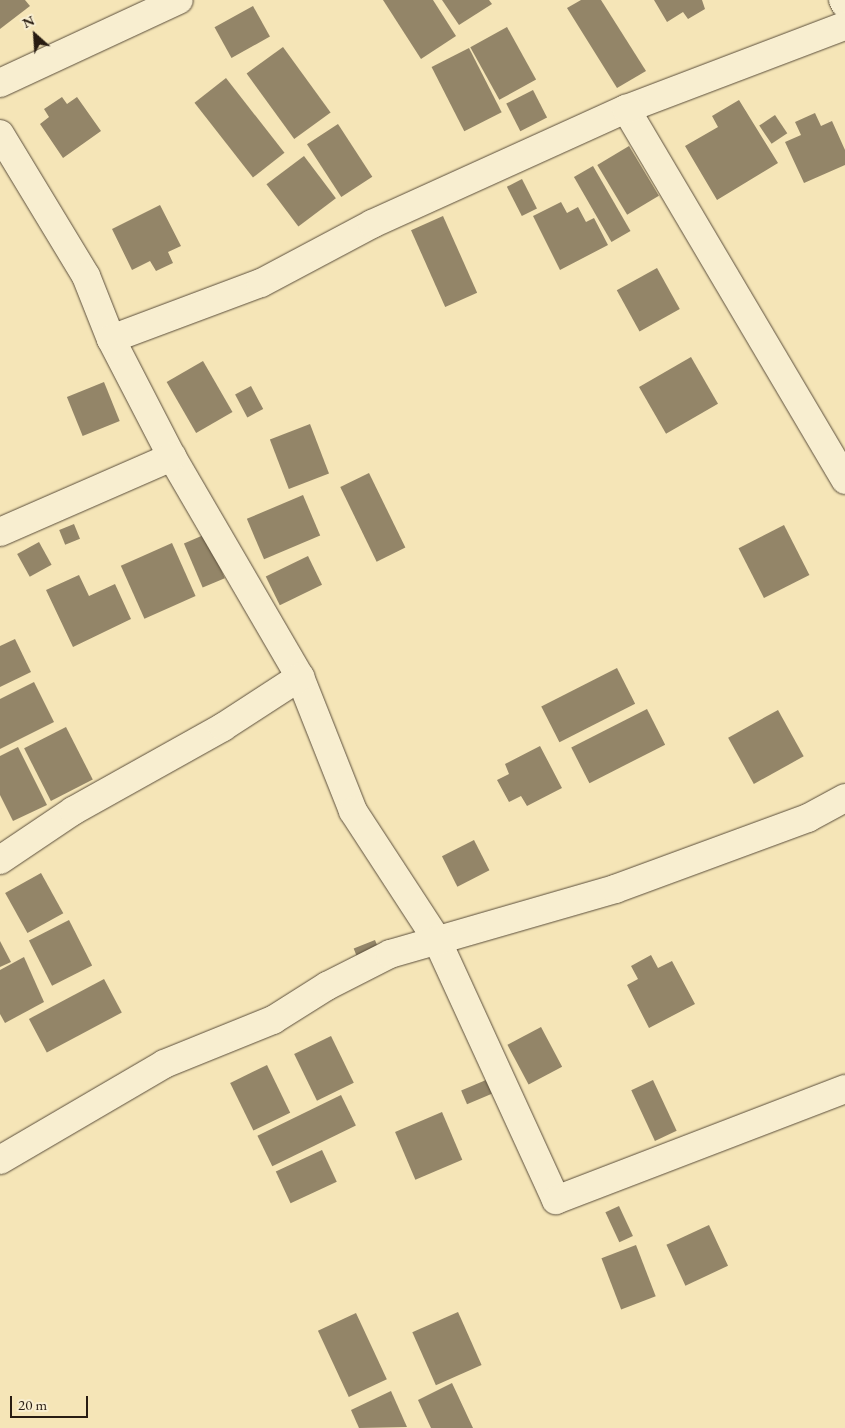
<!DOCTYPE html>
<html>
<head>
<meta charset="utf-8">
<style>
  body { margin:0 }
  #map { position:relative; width:845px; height:1428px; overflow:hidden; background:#f5e5b7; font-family:"EB Garamond",serif }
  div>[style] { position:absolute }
  .building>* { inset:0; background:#938568; transform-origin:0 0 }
  .roads { filter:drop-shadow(0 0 1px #5b4e3b) drop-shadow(0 0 1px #5b4e3b) }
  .street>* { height:28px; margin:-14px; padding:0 14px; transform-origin:14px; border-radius:14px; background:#f8eed0 }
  span { translate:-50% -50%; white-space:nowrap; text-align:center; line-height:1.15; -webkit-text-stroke:5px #f8eed0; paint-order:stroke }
  .north { position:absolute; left:10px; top:10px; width:50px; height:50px; -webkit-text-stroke:4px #f8eed0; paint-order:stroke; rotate:334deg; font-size:14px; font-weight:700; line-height:20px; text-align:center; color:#281c12 }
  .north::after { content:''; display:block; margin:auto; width:18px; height:22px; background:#281c12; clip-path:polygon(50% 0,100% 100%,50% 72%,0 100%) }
  .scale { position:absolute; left:10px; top:1396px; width:78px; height:22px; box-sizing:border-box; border:2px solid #281c12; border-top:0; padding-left:6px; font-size:15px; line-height:18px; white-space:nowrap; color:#281c12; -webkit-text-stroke:4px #f8eed0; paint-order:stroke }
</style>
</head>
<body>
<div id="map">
  <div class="building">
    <div style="clip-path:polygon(0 0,25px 0,30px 6px,0 29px)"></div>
    <div style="clip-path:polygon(383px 0,433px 0,456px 36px,421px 59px)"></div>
    <div style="clip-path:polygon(442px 0,489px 0,492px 4px,459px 25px)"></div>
    <div style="clip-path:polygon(581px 0,601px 0,646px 71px,617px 88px,567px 8px)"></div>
    <div style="clip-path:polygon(654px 0,702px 0,705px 9px,688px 19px,683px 12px,667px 22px)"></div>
    <div style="left:253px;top:6px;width:35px;height:44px;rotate:61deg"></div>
    <div style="left:507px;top:27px;width:60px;height:42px;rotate:61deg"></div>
    <div style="left:283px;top:47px;width:81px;height:45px;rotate:54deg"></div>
    <div style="left:469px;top:48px;width:72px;height:42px;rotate:63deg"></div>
    <div style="left:226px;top:78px;width:95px;height:40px;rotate:52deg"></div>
    <div style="left:533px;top:90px;width:31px;height:30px;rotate:63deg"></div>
    <div style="clip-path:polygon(62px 97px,67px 104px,77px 97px,101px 131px,63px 158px,40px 124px,49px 117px,44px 109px)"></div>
    <div style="clip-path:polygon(739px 100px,778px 163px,717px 200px,685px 146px,718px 127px,712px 116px)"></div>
    <div style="clip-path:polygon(815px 113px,821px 126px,832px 121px,845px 150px,845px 165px,804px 183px,785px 142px,801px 135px,795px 122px)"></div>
    <div style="left:775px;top:115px;width:22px;height:19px;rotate:56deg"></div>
    <div style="left:338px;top:124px;width:63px;height:37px;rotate:57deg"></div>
    <div style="left:629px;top:146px;width:58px;height:37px;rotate:59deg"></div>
    <div style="left:304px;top:156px;width:53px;height:47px;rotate:53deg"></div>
    <div style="left:593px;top:166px;width:75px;height:22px;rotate:60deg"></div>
    <div style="left:522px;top:179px;width:33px;height:17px;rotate:63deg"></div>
    <div style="clip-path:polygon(561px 202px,567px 213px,578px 207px,586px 222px,594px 218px,608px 245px,560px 270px,533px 216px)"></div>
    <div style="clip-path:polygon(160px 205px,181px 246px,168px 252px,173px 263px,156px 271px,150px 261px,132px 270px,112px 229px)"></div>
    <div style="left:443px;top:216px;width:84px;height:35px;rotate:66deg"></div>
    <div style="left:657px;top:268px;width:47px;height:46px;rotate:61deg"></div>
    <div style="left:691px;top:357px;width:54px;height:60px;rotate:60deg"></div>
    <div style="left:203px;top:361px;width:59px;height:42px;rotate:60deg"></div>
    <div style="left:104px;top:382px;width:42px;height:40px;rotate:68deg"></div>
    <div style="left:251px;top:386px;width:26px;height:18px;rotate:62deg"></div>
    <div style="left:310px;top:424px;width:53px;height:43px;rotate:69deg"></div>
    <div style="left:369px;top:473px;width:83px;height:32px;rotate:64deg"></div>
    <div style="left:303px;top:495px;width:44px;height:61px;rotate:67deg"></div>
    <div style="left:74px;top:524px;width:16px;height:16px;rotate:68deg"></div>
    <div style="left:784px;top:525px;width:56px;height:51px;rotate:63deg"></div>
    <div style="left:206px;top:534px;width:48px;height:24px;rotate:67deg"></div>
    <div style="left:39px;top:542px;width:26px;height:25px;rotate:61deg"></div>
    <div style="left:172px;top:543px;width:58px;height:56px;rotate:66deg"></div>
    <div style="left:308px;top:556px;width:32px;height:47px;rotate:64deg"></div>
    <div style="clip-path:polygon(79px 575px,89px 596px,115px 584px,131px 619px,73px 647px,46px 590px)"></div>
    <div style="clip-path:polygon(15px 639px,31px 672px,0 687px,0 646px)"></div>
    <div style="left:617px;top:668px;width:40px;height:85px;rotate:63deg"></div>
    <div style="clip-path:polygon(34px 682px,54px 722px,0 749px,0 699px)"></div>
    <div style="left:647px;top:709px;width:40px;height:85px;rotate:63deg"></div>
    <div style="left:778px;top:710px;width:53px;height:57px;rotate:61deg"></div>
    <div style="left:66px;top:727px;width:59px;height:47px;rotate:63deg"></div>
    <div style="clip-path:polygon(540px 746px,562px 788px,527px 806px,521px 796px,509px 802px,497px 780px,509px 774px,505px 764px)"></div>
    <div style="clip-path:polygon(18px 747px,47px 805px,13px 821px,0 795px,0 756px)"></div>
    <div style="left:474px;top:840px;width:34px;height:36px;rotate:63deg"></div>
    <div style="left:41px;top:873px;width:46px;height:41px;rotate:61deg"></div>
    <div style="left:69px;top:920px;width:51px;height:45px;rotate:63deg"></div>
    <div style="left:375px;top:940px;width:16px;height:23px;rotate:68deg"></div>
    <div style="clip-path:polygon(0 941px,11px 962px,0 967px)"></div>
    <div style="clip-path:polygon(651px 955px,658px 968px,672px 961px,695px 1004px,649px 1028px,627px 985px,638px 979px,631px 966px)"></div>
    <div style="clip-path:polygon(24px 957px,44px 1002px,5px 1023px,0 1014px,0 970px)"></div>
    <div style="left:104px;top:979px;width:38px;height:85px;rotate:62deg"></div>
    <div style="left:541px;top:1027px;width:45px;height:38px;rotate:62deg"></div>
    <div style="left:331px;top:1036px;width:52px;height:41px;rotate:64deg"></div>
    <div style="left:267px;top:1065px;width:53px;height:41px;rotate:64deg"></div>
    <div style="left:486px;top:1080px;width:15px;height:27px;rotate:67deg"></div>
    <div style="left:653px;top:1080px;width:56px;height:24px;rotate:65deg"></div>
    <div style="left:341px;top:1095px;width:34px;height:93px;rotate:64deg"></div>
    <div style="left:442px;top:1112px;width:52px;height:51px;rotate:67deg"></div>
    <div style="left:322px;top:1150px;width:35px;height:51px;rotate:65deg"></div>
    <div style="left:619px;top:1206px;width:33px;height:15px;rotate:65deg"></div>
    <div style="left:709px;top:1225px;width:45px;height:47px;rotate:65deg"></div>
    <div style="left:636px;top:1245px;width:55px;height:37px;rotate:69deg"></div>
    <div style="left:458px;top:1312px;width:58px;height:50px;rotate:66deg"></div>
    <div style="left:356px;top:1313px;width:73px;height:42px;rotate:65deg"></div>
    <div style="clip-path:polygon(452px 1383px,473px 1428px,431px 1428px,418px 1400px)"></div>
    <div style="clip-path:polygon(391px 1391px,407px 1427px,359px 1428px,351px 1410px)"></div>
  </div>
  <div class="roads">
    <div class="street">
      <div style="left:843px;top:0;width:4px;rotate:63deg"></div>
      <div style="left:0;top:83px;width:197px;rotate:-24.9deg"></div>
      <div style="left:626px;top:109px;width:431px;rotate:59.4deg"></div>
      <div style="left:0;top:134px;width:166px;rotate:58.8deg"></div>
      <div style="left:86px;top:276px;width:68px;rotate:68.4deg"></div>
      <div style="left:111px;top:339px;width:133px;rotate:62.7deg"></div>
      <div style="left:172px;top:457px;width:255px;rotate:59.8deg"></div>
      <div style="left:300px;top:677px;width:144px;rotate:68.4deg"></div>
      <div style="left:353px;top:811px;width:154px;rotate:56.9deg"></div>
      <div style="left:437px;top:940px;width:286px;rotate:65.4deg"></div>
      <div style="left:556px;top:1200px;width:310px;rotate:-21deg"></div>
      <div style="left:111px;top:339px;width:160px;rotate:-20.5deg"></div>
      <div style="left:261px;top:283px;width:126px;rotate:-28deg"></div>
      <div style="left:372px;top:224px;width:279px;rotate:-24.4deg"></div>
      <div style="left:626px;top:109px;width:234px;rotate:-20.8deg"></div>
      <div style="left:0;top:532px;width:188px;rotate:-23.6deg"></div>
      <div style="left:0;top:860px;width:88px;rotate:-33.9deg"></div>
      <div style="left:73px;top:811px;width:172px;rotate:-29.2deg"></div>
      <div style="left:223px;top:727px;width:92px;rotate:-33deg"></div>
      <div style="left:0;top:1160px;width:190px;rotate:-30.3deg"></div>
      <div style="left:164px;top:1064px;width:118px;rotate:-22deg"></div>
      <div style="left:273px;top:1020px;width:64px;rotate:-32.2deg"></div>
      <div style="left:327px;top:986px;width:71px;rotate:-26.9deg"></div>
      <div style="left:390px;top:954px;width:234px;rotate:-16.1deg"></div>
      <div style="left:615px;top:889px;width:206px;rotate:-20.2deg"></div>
      <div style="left:808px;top:818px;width:42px;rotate:-28.4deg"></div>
    </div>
  </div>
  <div class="north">N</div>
  <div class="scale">20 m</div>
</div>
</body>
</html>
